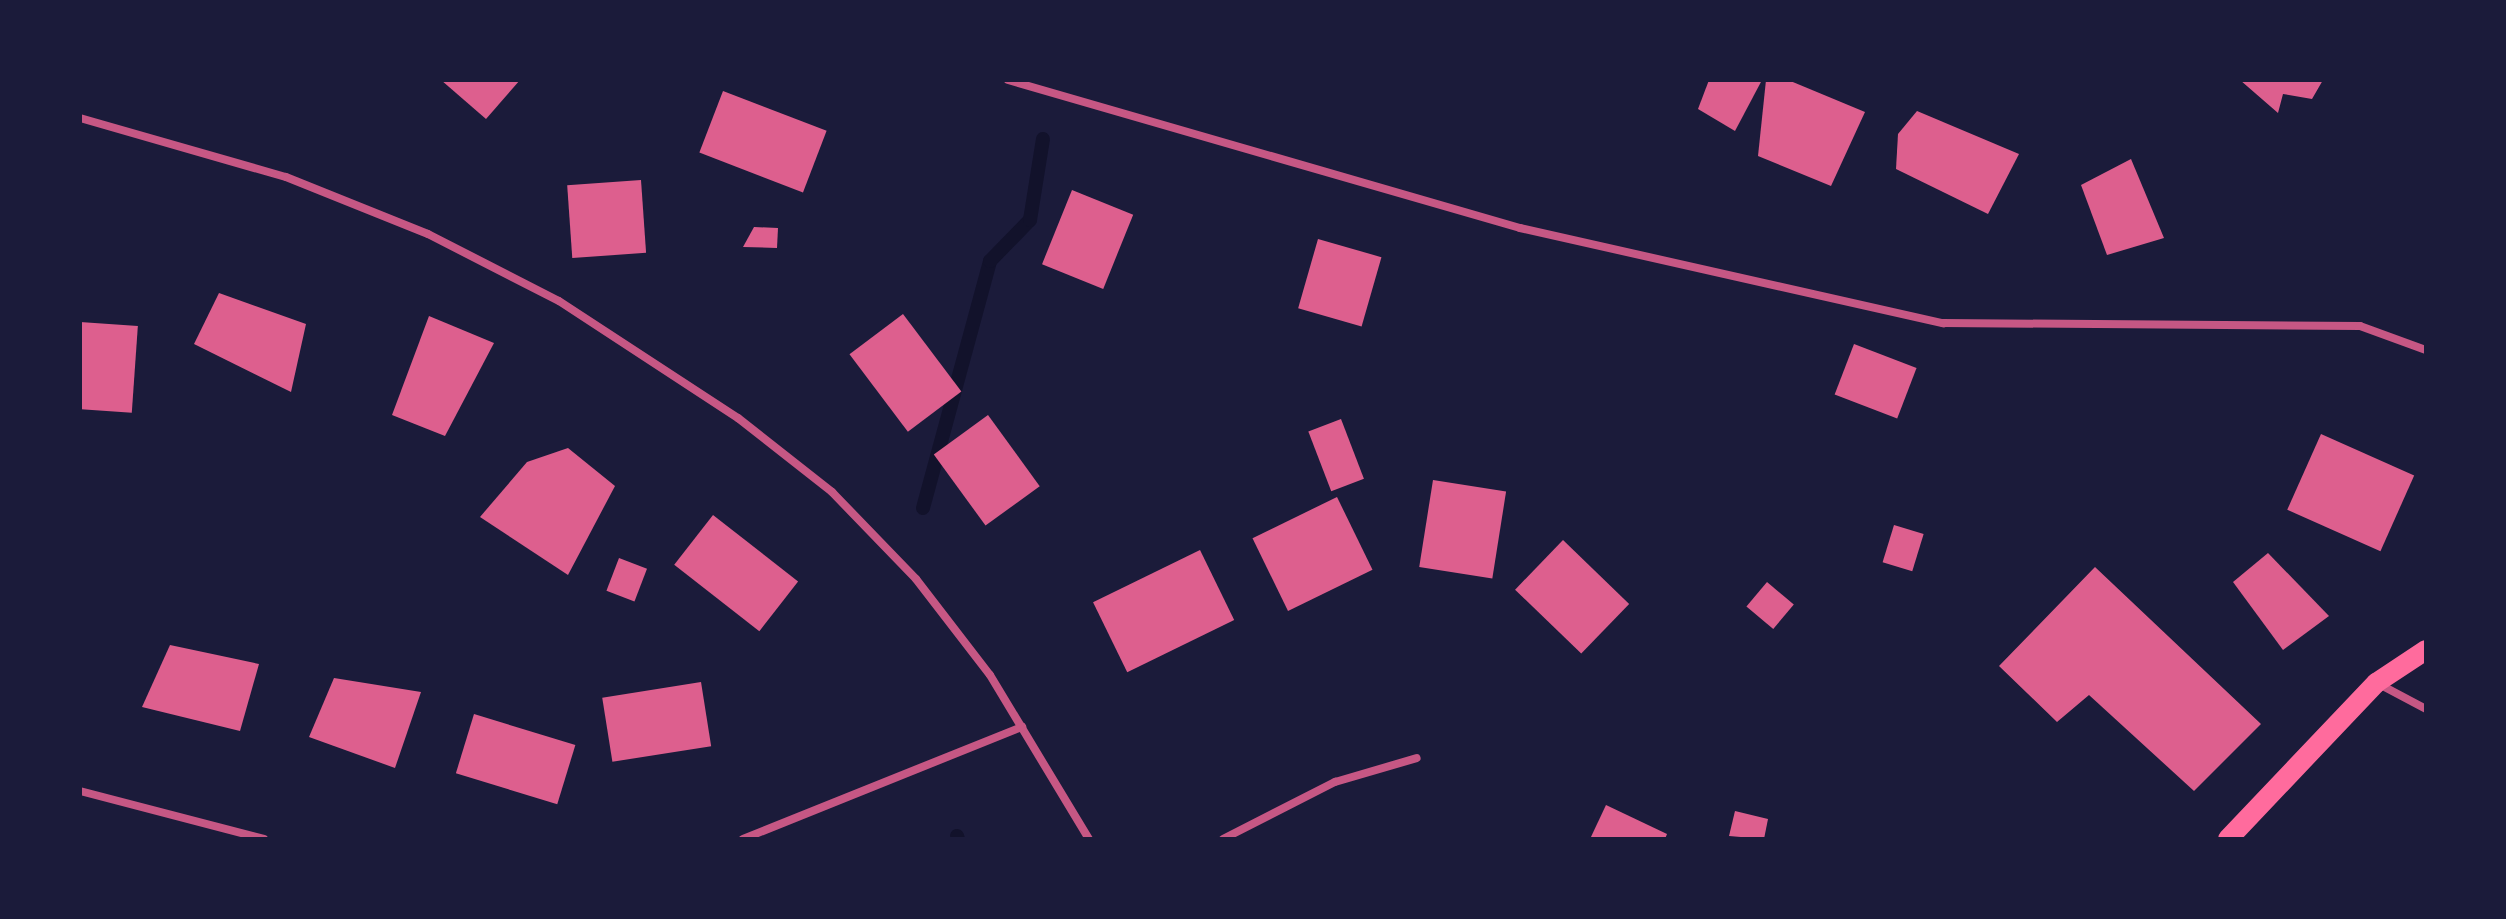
<!DOCTYPE html>
<html>
<head>
<meta charset="utf-8">
<style>
  body { margin:0 }
  #map { position:relative; width:2506px; height:919px; overflow:hidden; background:#1b1b3a; font-family:"Work Sans",sans-serif }
  div>[style] { position:absolute }
  .stream>* { height:14px; margin:-7px; padding:0 7px; transform-origin:7px; border-radius:7px; background:#12122b }
  .building>* { inset:0; background:#dd5f8e; transform-origin:0 0 }
  .minor>* { height:8px; margin:-4px; padding:0 4px; transform-origin:4px; border-radius:4px; background:#c65784 }
  .primary>* { height:20px; margin:-10px; padding:0 10px; transform-origin:10px; border-radius:10px; background:#ff6b9d }
  span { translate:-50% -50%; white-space:nowrap; text-align:center; line-height:1.15; -webkit-text-stroke:7px #1b1b3a; paint-order:stroke }
  .frame { position:absolute; inset:0; border:82px solid #1b1b3a; pointer-events:none }
</style>
</head>
<body>
<div id="map">
  <div class="stream">
    <div style="left:923px;top:508px;width:256px;rotate:-74.8deg"></div>
    <div style="left:990px;top:261px;width:57px;rotate:-45.7deg"></div>
    <div style="left:1030px;top:220px;width:82px;rotate:-80.9deg"></div>
    <div style="left:957px;top:836px;width:3px;rotate:72deg"></div>
  </div>
  <div class="building">
    <div style="clip-path:polygon(441px 80px,520px 80px,486px 119px)"></div>
    <div style="clip-path:polygon(1709px 80px,1762px 80px,1735px 131px,1698px 109px)"></div>
    <div style="clip-path:polygon(1766px 80px,1788px 80px,1865px 112px,1831px 186px,1758px 156px)"></div>
    <div style="clip-path:polygon(2240px 80px,2323px 80px,2312px 99px,2283px 94px,2278px 113px)"></div>
    <div style="left:723px;top:91px;width:111px;height:66px;rotate:21deg"></div>
    <div style="clip-path:polygon(1917px 111px,2019px 154px,1988px 214px,1896px 169px,1898px 134px)"></div>
    <div style="clip-path:polygon(2131px 159px,2164px 238px,2107px 255px,2081px 185px)"></div>
    <div style="left:641px;top:180px;width:73px;height:74px;rotate:86deg"></div>
    <div style="left:1072px;top:190px;width:66px;height:80px;rotate:22deg"></div>
    <div style="clip-path:polygon(754px 227px,778px 228px,777px 248px,743px 247px)"></div>
    <div style="left:1318px;top:239px;width:66px;height:72px;rotate:16deg"></div>
    <div style="clip-path:polygon(219px 293px,306px 324px,291px 392px,194px 344px)"></div>
    <div style="left:903px;top:314px;width:97px;height:67px;rotate:53deg"></div>
    <div style="clip-path:polygon(429px 316px,494px 343px,445px 436px,392px 415px)"></div>
    <div style="left:80px;top:322px;width:58px;height:87px;rotate:4deg"></div>
    <div style="left:1854px;top:344px;width:67px;height:54px;rotate:21deg"></div>
    <div style="left:988px;top:415px;width:88px;height:67px;rotate:54deg"></div>
    <div style="left:1341px;top:419px;width:64px;height:35px;rotate:69deg"></div>
    <div style="left:2321px;top:434px;width:102px;height:83px;rotate:24deg"></div>
    <div style="clip-path:polygon(568px 448px,615px 486px,568px 575px,480px 517px,527px 462px)"></div>
    <div style="left:1433px;top:480px;width:74px;height:88px;rotate:9deg"></div>
    <div style="left:1337px;top:497px;width:81px;height:94px;rotate:64deg"></div>
    <div style="left:713px;top:515px;width:108px;height:63px;rotate:38deg"></div>
    <div style="left:1894px;top:525px;width:31px;height:39px;rotate:17deg"></div>
    <div style="left:1563px;top:540px;width:92px;height:69px;rotate:44deg"></div>
    <div style="left:1200px;top:550px;width:78px;height:119px;rotate:64deg"></div>
    <div style="clip-path:polygon(2268px 553px,2329px 616px,2283px 650px,2233px 582px)"></div>
    <div style="left:619px;top:558px;width:30px;height:35px;rotate:21deg"></div>
    <div style="clip-path:polygon(2095px 567px,2261px 724px,2194px 791px,2089px 695px,2057px 722px,1999px 666px)"></div>
    <div style="left:1767px;top:582px;width:35px;height:32px;rotate:40deg"></div>
    <div style="clip-path:polygon(170px 645px,259px 664px,240px 731px,142px 707px)"></div>
    <div style="clip-path:polygon(334px 678px,421px 692px,395px 768px,309px 737px)"></div>
    <div style="left:701px;top:682px;width:65px;height:100px;rotate:81deg"></div>
    <div style="left:474px;top:714px;width:106px;height:62px;rotate:17deg"></div>
    <div style="clip-path:polygon(1606px 805px,1667px 834px,1665px 839px,1590px 839px)"></div>
    <div style="clip-path:polygon(1735px 811px,1768px 819px,1764px 839px,1729px 836px)"></div>
  </div>
  <div class="minor">
    <div style="left:1008px;top:80px;width:533px;rotate:16.12deg"></div>
    <div style="left:1520px;top:228px;width:434px;rotate:12.7deg"></div>
    <div style="left:1943px;top:323px;width:417px;rotate:0.4deg"></div>
    <div style="left:2360px;top:326px;width:70px;rotate:20deg"></div>
    <div style="left:80px;top:118px;width:214px;rotate:16deg"></div>
    <div style="left:286px;top:177px;width:153px;rotate:21.9deg"></div>
    <div style="left:428px;top:234px;width:147px;rotate:27.1deg"></div>
    <div style="left:559px;top:301px;width:214px;rotate:33.2deg"></div>
    <div style="left:738px;top:418px;width:120px;rotate:38.2deg"></div>
    <div style="left:832px;top:492px;width:121px;rotate:46deg"></div>
    <div style="left:916px;top:579px;width:121px;rotate:52.4deg"></div>
    <div style="left:990px;top:675px;width:192px;rotate:58.9deg"></div>
    <div style="left:2377px;top:683px;width:55px;rotate:28deg"></div>
    <div style="left:80px;top:791px;width:190px;rotate:14.6deg"></div>
    <div style="left:743px;top:839px;width:301px;rotate:-21.9deg"></div>
    <div style="left:1223px;top:839px;width:126px;rotate:-27deg"></div>
    <div style="left:1335px;top:782px;width:85px;rotate:-16.3deg"></div>
  </div>
  <div class="primary">
    <div style="left:2228px;top:839px;width:215px;rotate:-46.5deg"></div>
    <div style="left:2376px;top:683px;width:60px;rotate:-33.4deg"></div>
  </div>
  <div class="frame"></div>
</div>
</body>
</html>
